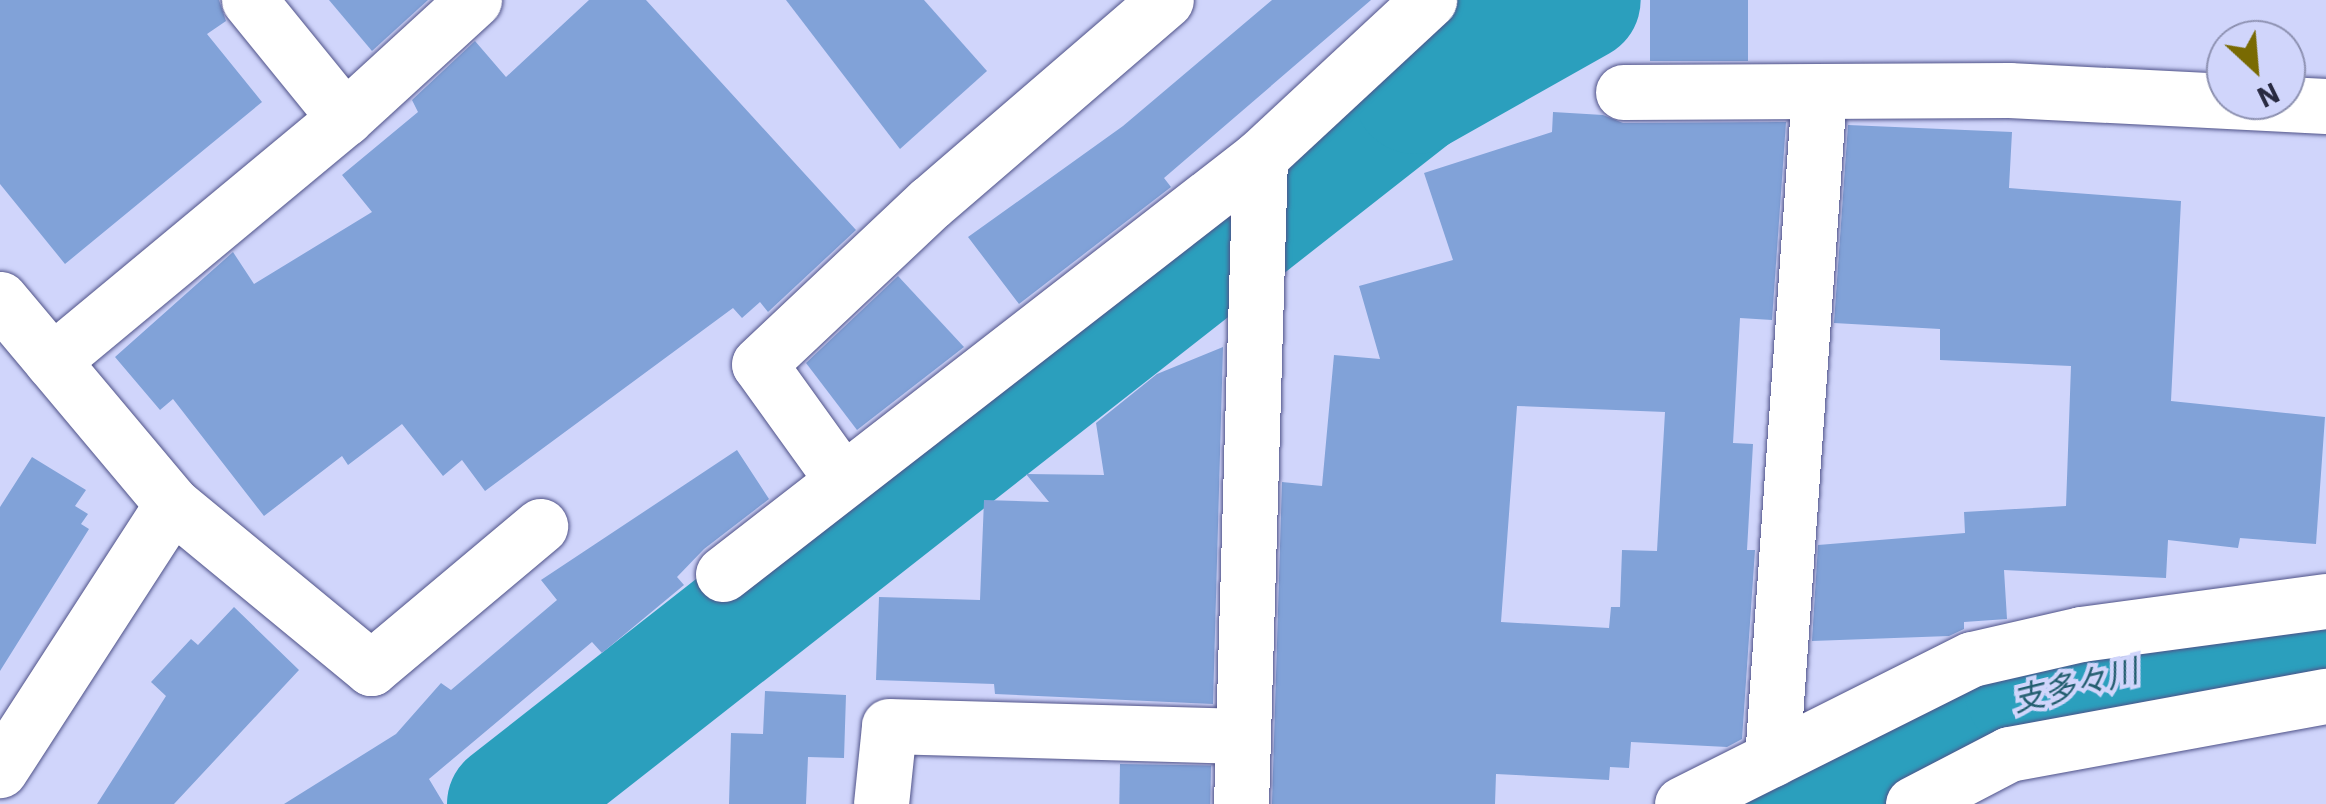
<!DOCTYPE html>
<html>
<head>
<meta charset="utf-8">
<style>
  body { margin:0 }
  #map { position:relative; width:2326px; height:804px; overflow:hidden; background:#d0d5fb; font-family:"IBM Plex Sans","Noto Sans JP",sans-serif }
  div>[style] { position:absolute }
  .river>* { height:122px; margin:-61px; padding:0 61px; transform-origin:61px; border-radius:61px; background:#2b9fbd }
  .building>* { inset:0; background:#81a2d8; transform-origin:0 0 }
  .roads { filter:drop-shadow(0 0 2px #4f5288) drop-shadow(0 0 2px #4f5288) }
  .minor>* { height:55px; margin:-27.5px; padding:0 27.5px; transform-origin:27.5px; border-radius:27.5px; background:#fff }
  span { translate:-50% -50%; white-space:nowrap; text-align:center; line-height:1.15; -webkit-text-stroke:8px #d0d5fb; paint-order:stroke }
  .water-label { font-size:32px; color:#235e6f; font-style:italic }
  .north { position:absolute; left:2206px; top:20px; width:100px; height:100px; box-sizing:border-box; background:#d0d5fb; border:2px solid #8d91b1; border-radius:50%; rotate:154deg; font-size:28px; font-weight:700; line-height:40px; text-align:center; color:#282a41 }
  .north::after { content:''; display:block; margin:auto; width:35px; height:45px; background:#796a02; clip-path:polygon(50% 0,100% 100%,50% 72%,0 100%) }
</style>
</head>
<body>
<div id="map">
  <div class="river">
    <div style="left:508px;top:804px;width:1152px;rotate:-38.09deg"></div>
    <div style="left:1415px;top:93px;width:189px;rotate:-29.4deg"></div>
    <div style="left:1785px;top:804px;width:266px;rotate:-25.1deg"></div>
    <div style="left:2026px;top:691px;width:142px;rotate:-11.4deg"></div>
    <div style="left:2165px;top:663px;width:162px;rotate:-6.7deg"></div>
  </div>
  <div class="building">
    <div style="clip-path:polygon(0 0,219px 0,226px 21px,207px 34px,262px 102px,65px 264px,0 184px)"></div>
    <div style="clip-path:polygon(329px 0,428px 0,372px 51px)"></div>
    <div style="clip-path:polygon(589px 0,646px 0,856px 230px,768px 312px,760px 302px,742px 318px,733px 308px,485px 491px,462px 460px,443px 476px,402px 424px,348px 465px,342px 456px,264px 516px,173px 399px,160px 410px,115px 357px,233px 252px,254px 284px,372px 212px,342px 175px,418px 112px,412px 100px,475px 41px,506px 77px)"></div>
    <div style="clip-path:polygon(786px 0,924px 0,987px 71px,900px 149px)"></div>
    <div style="clip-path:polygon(1272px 0,1371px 0,1164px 178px,1171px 187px,1019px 304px,968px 237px,1123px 126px)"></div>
    <div style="left:1650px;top:0;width:98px;height:61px"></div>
    <div style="clip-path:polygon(evenodd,1553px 112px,1603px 115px,1623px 123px,1786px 122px,1772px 320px,1740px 318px,1733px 443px,1753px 444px,1747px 550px,1755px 550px,1742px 739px,1727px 747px,1631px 742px,1629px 768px,1610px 767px,1609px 780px,1496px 774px,1495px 804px,1272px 804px,1282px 482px,1322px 486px,1334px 355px,1380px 359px,1359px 286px,1453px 260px,1424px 173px,1552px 132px,1553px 112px,1517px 406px,1665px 412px,1657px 551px,1622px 550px,1620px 607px,1611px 607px,1609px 628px,1501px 622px,1517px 406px)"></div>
    <div style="clip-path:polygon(1848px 125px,2012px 132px,2009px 188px,2181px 201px,2171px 401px,2325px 417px,2316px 544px,2240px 538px,2238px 548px,2168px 540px,2166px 578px,2004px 570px,2007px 619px,1964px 622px,1964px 629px,1949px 636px,1812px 641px,1818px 545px,1965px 533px,1964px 512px,2066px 506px,2071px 366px,1940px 360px,1940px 329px,1834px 323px)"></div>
    <div style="clip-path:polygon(898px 276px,964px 347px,857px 430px,806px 363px)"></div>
    <div style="clip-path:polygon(1223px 347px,1213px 704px,995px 694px,994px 684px,876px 680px,879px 597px,980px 600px,984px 500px,1049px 502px,1026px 474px,1104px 475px,1096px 423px,1157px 374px)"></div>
    <div style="clip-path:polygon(737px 450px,769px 499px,704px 549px,677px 577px,684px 585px,602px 653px,592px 642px,429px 779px,444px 804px,284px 804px,396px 734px,441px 683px,451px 690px,557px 600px,541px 580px)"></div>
    <div style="clip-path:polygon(32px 457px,86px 490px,75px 506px,88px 514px,81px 524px,89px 529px,0 671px,0 507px)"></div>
    <div style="clip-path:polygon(234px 607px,299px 670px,174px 804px,97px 804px,166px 696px,151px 682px,191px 639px,198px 645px)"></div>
    <div style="clip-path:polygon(765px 691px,846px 695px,844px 758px,808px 757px,806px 804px,729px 804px,731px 733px,763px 734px)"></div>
    <div style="left:1120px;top:764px;width:91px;height:40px;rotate:1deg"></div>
  </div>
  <div class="roads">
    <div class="minor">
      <div style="left:249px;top:0;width:152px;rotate:50.9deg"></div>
      <div style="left:1623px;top:92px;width:386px;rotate:-0.3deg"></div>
      <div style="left:2009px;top:90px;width:317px;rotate:2.9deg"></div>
      <div style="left:0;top:299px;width:268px;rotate:50deg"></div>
      <div style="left:172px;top:504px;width:317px;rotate:122.9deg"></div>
      <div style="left:52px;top:361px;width:381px;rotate:-39.7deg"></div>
      <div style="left:345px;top:118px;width:175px;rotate:-42.5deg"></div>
      <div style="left:841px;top:478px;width:140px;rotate:-125.7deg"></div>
      <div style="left:759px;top:364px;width:235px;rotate:-43.3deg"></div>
      <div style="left:930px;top:203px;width:311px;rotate:-40.7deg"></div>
      <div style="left:172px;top:504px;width:258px;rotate:39.5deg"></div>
      <div style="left:371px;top:668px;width:221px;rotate:-40deg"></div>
      <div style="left:723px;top:574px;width:680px;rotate:-37.83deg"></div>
      <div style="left:1260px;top:157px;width:231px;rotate:-42.9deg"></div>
      <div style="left:1772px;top:759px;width:669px;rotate:-85.97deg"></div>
      <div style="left:881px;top:804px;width:78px;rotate:-84.1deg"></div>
      <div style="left:889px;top:726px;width:354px;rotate:1.6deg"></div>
      <div style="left:1241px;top:804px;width:647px;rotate:-88.32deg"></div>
      <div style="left:1682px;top:804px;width:324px;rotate:-26.6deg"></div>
      <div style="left:1972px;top:659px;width:112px;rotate:-12.9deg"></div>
      <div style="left:2081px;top:634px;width:247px;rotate:-7.7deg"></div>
      <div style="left:1913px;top:804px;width:108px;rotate:-27.5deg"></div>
      <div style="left:2009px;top:754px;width:322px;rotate:-10.4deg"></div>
    </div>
  </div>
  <div class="water-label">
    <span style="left:2075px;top:685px;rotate:-14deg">支多々川</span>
  </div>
  <div class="north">N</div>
</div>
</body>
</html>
